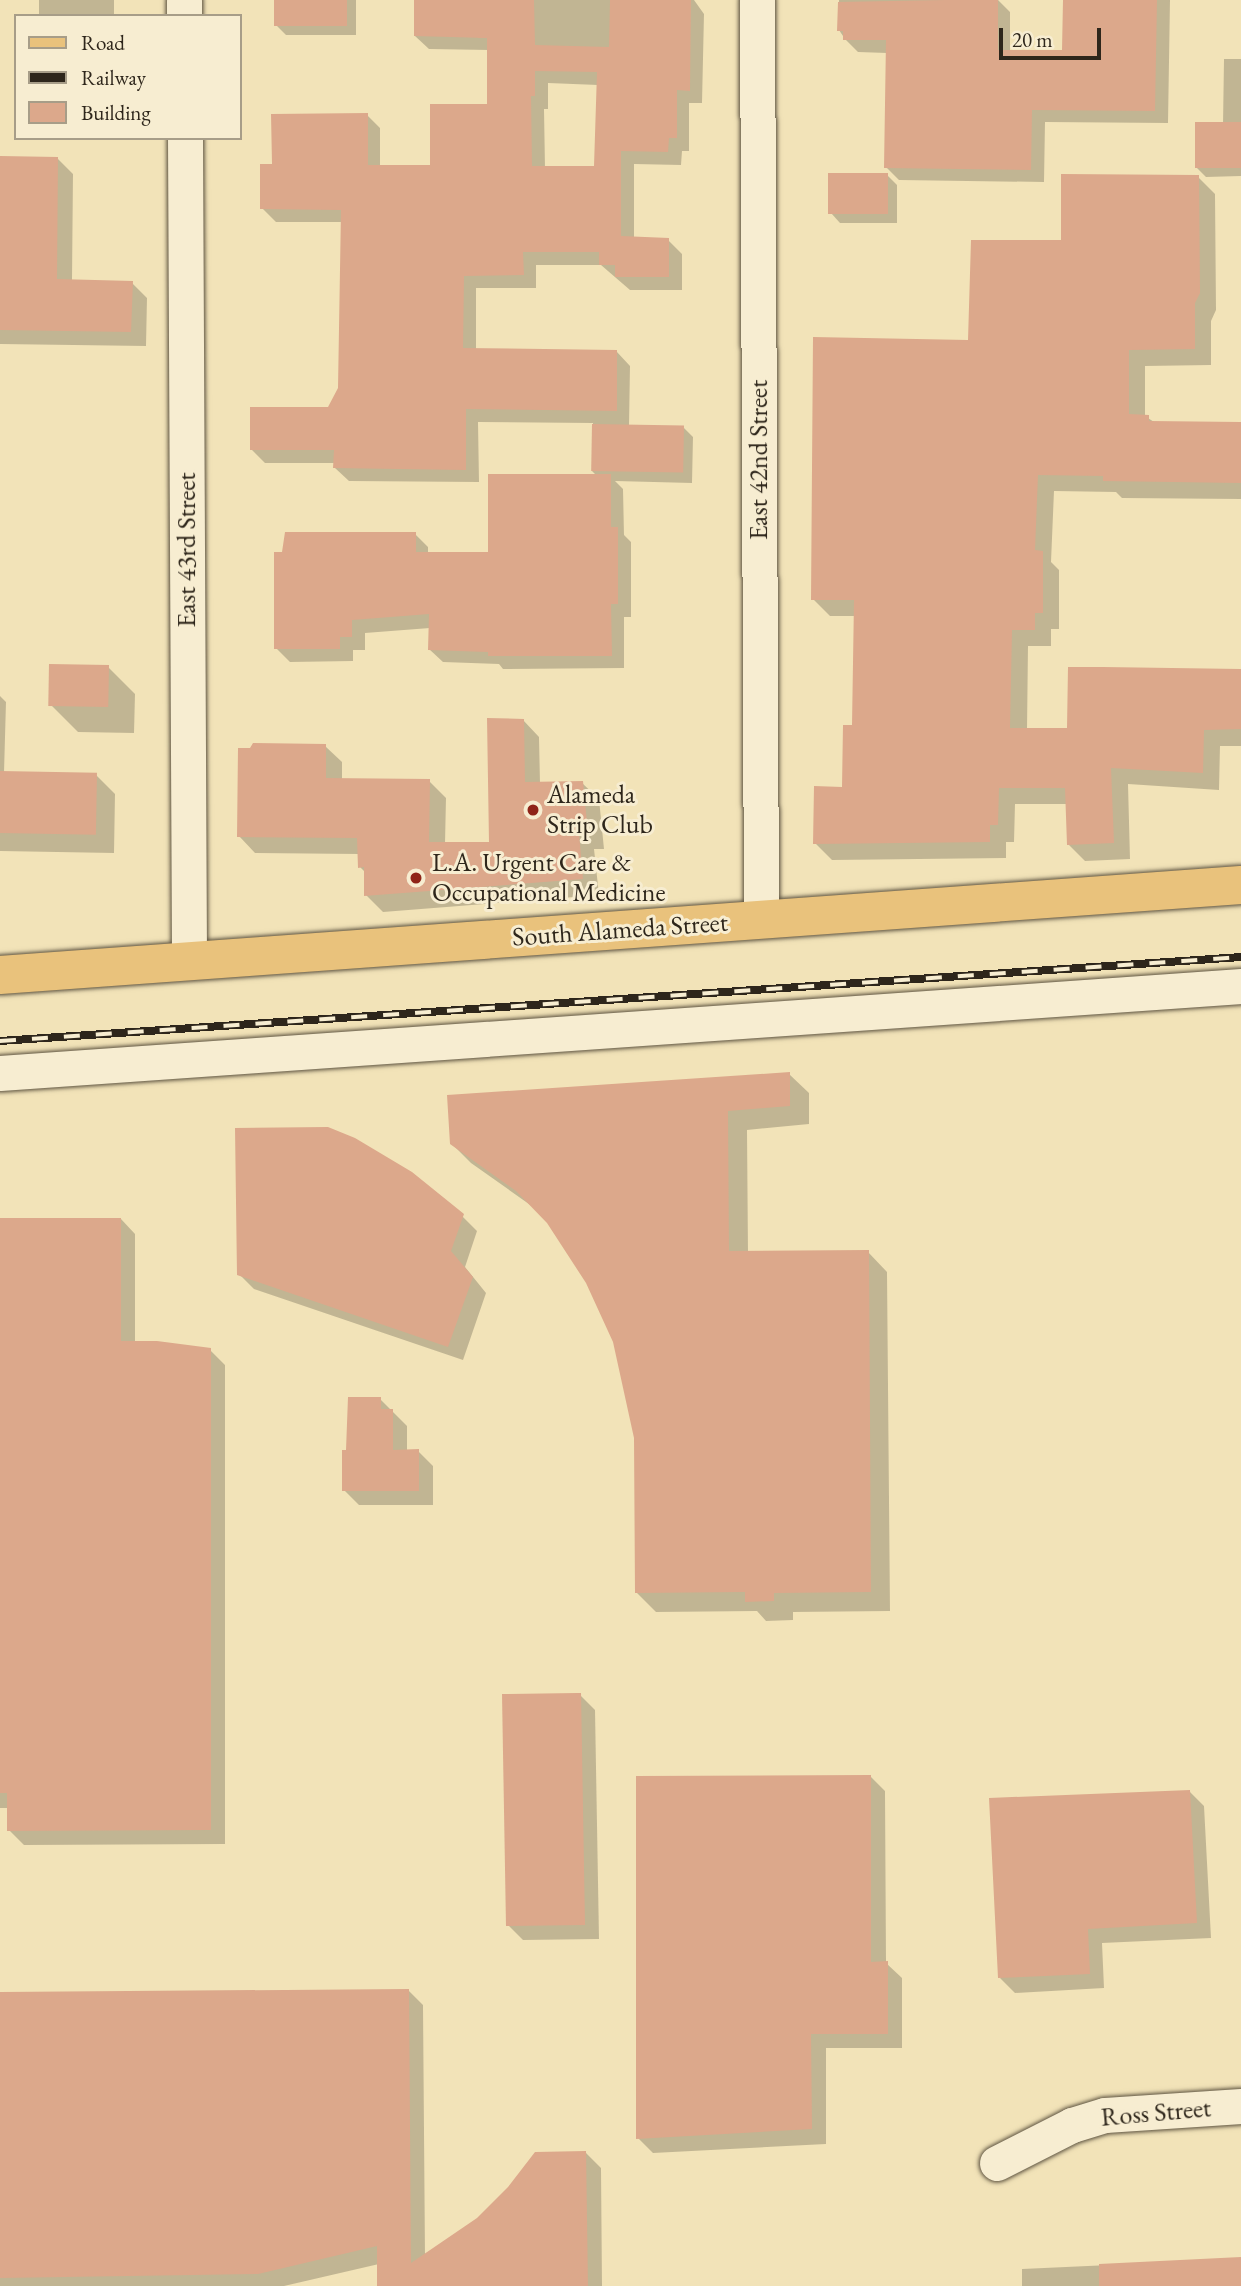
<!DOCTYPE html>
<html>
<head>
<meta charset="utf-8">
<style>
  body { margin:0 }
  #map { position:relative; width:1241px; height:2286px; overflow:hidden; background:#f2e3b8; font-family:"EB Garamond",serif }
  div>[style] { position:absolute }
  .shadow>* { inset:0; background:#0003; transform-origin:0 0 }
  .building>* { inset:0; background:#dca88b; transform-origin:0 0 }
  .roads { filter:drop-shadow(0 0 2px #5f5542) drop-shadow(0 0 2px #5f5542) }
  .minor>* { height:35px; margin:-17.5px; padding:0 17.5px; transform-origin:17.5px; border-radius:17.5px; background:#f7edd1 }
  .major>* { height:38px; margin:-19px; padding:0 19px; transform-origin:19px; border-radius:19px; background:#e9c27c }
  .rail>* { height:8px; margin-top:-4px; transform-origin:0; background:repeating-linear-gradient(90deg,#f7edd1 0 16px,#2e261b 0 32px); box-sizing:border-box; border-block:2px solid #2e261b }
  .dots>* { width:19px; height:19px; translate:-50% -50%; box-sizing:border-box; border:4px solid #f7edd1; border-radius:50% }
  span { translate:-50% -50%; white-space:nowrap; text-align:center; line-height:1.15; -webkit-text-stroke:6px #f7edd1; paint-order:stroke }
  .street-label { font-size:26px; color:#2e261b }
  .poi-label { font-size:26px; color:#2e261b }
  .left { translate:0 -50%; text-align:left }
  .legend { position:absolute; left:14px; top:14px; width:228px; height:126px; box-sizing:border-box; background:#f7edd1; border:2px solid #a79d88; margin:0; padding:9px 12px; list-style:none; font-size:21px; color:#2e261b }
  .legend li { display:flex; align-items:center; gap:14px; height:35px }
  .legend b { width:35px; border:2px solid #a79d88 }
  .scale { position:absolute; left:999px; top:28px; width:102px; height:32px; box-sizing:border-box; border:4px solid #2e261b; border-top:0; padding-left:9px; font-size:21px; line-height:24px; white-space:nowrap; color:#2e261b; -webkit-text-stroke:5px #f7edd1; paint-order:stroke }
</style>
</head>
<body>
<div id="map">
  <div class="shadow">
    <div style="left:39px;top:0;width:75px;height:16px"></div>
    <div style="clip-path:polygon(276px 0,356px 0,356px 35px,286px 35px,276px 25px)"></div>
    <div style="clip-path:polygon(evenodd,416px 0,694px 0,704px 14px,702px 103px,689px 103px,689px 151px,682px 151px,681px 165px,634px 164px,634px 238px,668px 240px,682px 254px,682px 290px,630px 290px,601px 265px,536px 265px,536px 288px,476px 288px,476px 350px,617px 352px,630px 366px,629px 426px,683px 427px,693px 437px,692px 483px,615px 481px,623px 489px,624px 535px,631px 542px,631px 617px,624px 617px,624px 668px,503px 669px,499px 664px,443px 662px,429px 649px,430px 628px,365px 633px,365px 650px,353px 650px,353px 661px,290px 662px,276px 648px,415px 534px,428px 547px,428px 554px,490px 554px,597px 476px,592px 471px,593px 423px,478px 422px,479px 482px,349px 481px,335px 468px,335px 463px,265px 463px,252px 450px,329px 409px,340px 388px,342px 222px,276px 222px,262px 208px,274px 166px,367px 115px,380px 128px,380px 167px,432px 167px,489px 106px,489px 50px,429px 49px,415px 36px,416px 0,548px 83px,598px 85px,596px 168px,545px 168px,544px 109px,548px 109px,548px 83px)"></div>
    <div style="clip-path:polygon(839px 0,998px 0,1010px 12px,1010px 52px,1064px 52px,1065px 0,1170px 0,1168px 123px,1045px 122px,1044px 182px,899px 180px,886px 167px,887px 53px,858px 52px,845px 39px,839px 30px)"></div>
    <div style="clip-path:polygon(1224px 59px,1241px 59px,1241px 176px,1206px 177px,1196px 167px,1223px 124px)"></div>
    <div style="clip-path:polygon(0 158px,58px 159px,73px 174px,72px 281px,132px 283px,147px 298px,146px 346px,0 344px)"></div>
    <div style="clip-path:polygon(887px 175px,897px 185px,897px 223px,840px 223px,831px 213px)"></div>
    <div style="clip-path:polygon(1198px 177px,1215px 194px,1216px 310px,1211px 321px,1211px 365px,1145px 366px,1145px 416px,1154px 422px,1241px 424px,1241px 499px,1122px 498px,1116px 492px,1054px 491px,1051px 562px,1059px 570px,1059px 629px,1051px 629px,1051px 646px,1028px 646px,1027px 730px,1068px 730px,1241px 670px,1241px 746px,1220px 746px,1219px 790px,1128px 784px,1130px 859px,1085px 861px,1068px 844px,1067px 804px,1015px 804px,1014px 842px,1006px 842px,1006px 858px,832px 860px,815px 843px,844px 788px,854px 727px,856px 616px,830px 616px,813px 599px,970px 342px,1063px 242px)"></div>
    <div style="clip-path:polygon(108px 667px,135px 694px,134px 733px,78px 732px,51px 705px)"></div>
    <div style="clip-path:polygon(0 696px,6px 702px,4px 773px,96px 775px,115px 794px,114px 853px,0 851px)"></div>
    <div style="clip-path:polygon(523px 720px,539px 737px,540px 783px,582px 783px,599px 799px,604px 849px,594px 849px,599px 895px,383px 912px,366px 895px,366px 873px,360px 867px,359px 854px,255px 853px,239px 836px,325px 746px,342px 762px,342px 780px,429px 781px,446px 798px,445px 844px,491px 844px)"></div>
    <div style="clip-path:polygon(789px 1074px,809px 1093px,809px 1124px,747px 1130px,748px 1253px,868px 1252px,887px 1272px,890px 1611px,793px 1612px,793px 1620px,766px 1621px,757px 1611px,656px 1612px,637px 1593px,636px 1438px,615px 1342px,588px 1282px,549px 1222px,536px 1209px,471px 1163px,451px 1143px)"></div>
    <div style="clip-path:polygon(462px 1216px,477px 1231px,465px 1267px,486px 1293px,463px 1360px,254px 1289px,239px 1274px)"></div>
    <div style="clip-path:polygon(121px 1219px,135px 1234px,135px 1343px,210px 1350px,225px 1365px,225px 1844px,24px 1845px,9px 1830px,9px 1808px,0 1808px,0 1220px)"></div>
    <div style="clip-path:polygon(380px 1399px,407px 1426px,407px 1451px,418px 1451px,433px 1466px,433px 1505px,359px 1505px,344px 1490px,347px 1452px)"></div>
    <div style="clip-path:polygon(580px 1695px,595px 1710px,599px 1939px,523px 1940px,508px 1925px)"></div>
    <div style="clip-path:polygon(870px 1776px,885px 1791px,886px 1963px,902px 1978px,902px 2048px,826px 2048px,826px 2144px,653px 2153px,638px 2138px)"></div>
    <div style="clip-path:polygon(1189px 1791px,1204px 1806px,1211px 1938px,1102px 1943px,1104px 1988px,1015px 1993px,1000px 1978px)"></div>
    <div style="clip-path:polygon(408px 1990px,423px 2005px,425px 2256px,586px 2153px,601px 2168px,602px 2286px,379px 2286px,379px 2264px,284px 2286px,0 2286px,0 1994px)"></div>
    <div style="clip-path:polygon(1241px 2259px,1241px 2286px,1022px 2286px,1022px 2269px)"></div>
  </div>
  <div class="building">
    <div style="left:274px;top:0;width:73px;height:26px"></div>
    <div style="clip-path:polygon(evenodd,414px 0,534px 0,535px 45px,609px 47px,610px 0,691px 0,690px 91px,677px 90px,677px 138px,669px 138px,668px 152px,621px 151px,621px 236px,669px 238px,669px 277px,615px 277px,615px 265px,599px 265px,599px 252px,523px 252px,524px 275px,464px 276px,463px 348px,617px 350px,617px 411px,466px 409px,466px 470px,333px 468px,334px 450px,250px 450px,250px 407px,328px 407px,338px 388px,341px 210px,260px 209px,260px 164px,272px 164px,271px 114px,368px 113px,368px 165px,430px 165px,430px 104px,487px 104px,487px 38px,414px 36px,414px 0,535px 71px,597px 72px,594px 166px,532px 166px,531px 96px,535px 96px,535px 71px)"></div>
    <div style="clip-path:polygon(946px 0,998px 0,998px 50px,1062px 50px,1063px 0,1157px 0,1155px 111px,1032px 110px,1031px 170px,884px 168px,886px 40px,843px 40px,843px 31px,837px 31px,838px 2px)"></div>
    <div style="left:1195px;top:122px;width:46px;height:46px"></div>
    <div style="clip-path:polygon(0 156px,58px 157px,57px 279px,133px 281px,131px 332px,0 330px)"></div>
    <div style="left:888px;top:173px;width:41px;height:60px;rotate:90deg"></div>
    <div style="clip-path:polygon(1061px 174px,1199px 175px,1200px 293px,1195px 303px,1195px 349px,1129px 350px,1129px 414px,1149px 415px,1149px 421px,1241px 422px,1241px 483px,1103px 481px,1103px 476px,1038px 475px,1035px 550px,1043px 551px,1043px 613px,1035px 613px,1035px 630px,1012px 630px,1010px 728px,1067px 728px,1068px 667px,1103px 667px,1241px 669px,1241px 729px,1204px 730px,1203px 773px,1111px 768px,1114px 843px,1067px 845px,1065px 788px,999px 788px,998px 825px,990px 825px,990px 842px,813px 844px,814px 786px,842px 787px,843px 725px,852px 725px,854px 600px,811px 600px,813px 337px,968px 340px,971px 240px,1061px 240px)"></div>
    <div style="left:592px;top:424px;width:92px;height:47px;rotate:1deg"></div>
    <div style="clip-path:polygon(488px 474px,611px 474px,611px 527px,618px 527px,618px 604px,611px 604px,612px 656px,488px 656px,488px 652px,428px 650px,429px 614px,352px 620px,352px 637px,340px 637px,340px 649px,274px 649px,274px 552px,282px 552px,285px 532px,416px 532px,416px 552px,488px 552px)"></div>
    <div style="left:49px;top:664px;width:60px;height:42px;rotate:1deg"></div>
    <div style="clip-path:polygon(487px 718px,524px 719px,525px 782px,583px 781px,588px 833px,579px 833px,583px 879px,364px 896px,364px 867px,358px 868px,357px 838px,237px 837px,238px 748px,250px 748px,253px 743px,326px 744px,326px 778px,430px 779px,429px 842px,489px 842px)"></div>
    <div style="left:0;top:771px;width:97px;height:62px;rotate:1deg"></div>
    <div style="clip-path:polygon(790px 1072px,790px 1106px,728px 1111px,729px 1251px,869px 1250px,871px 1592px,774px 1593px,774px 1601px,745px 1602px,745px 1592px,635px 1593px,634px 1438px,613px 1342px,586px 1283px,547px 1223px,516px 1191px,450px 1144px,447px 1095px)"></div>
    <div style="clip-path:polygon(328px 1127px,355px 1138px,412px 1172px,464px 1214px,451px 1251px,473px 1277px,448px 1347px,237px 1275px,235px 1128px)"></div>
    <div style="clip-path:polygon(0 1218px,121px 1218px,121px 1341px,157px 1341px,211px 1348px,211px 1830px,7px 1831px,7px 1793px,0 1793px)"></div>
    <div style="clip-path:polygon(348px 1397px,381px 1397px,381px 1409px,393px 1409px,393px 1450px,419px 1449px,419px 1491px,342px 1491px,342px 1450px,346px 1450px)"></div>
    <div style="clip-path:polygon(577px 1693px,581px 1693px,585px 1925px,506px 1926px,502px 1694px)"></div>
    <div style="clip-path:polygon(871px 1775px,871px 1962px,888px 1961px,888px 2034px,811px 2034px,812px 2129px,636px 2139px,636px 1776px)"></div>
    <div style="clip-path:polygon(1190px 1790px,1197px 1923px,1088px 1929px,1090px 1974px,998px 1978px,989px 1798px)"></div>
    <div style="clip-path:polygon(409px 1989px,411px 2263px,477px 2218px,508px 2187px,535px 2152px,586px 2151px,588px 2286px,377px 2286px,377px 2246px,258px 2274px,0 2278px,0 1992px)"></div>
    <div style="clip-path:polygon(1241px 2257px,1241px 2286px,1099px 2286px,1099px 2264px)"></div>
  </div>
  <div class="roads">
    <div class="minor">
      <div style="left:184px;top:0;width:16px;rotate:90deg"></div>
      <div style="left:757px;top:0;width:920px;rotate:89.75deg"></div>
      <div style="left:185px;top:138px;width:823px;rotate:89.72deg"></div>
      <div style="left:0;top:1073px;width:1244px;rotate:-4.01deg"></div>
      <div style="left:997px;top:2163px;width:84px;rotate:-26.9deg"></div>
      <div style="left:1072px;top:2125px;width:34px;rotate:-17deg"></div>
      <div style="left:1105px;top:2115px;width:136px;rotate:-3.8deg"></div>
    </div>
    <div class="major">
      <div style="left:0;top:975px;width:1244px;rotate:-4.15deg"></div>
    </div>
  </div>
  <div class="rail">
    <div style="left:0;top:1041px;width:1244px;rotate:-3.87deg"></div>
  </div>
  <div class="dots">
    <div style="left:533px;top:810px;background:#8f2418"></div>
    <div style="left:416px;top:878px;background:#8f2418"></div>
  </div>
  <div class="street-label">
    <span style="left:759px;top:460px;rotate:-90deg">East 42nd Street</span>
    <span style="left:187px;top:550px;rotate:-90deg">East 43rd Street</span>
    <span style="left:620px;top:930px;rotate:-4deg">South Alameda Street</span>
    <span style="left:1156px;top:2113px;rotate:-5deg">Ross Street</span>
  </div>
  <div class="poi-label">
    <span class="left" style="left:547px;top:810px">Alameda<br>Strip Club</span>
    <span class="left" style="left:432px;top:878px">L.A. Urgent Care &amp;<br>Occupational Medicine</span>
  </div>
  <ul class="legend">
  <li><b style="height:9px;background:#e9c27c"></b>Road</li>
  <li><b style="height:9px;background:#2e261b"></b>Railway</li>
  <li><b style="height:19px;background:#dca88b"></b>Building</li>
  </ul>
  <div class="scale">20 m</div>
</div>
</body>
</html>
